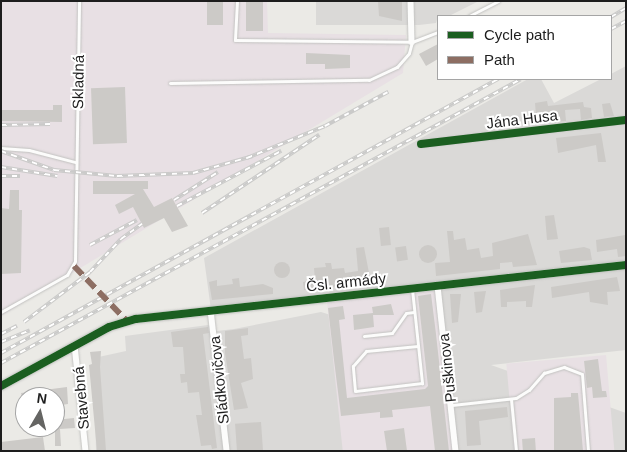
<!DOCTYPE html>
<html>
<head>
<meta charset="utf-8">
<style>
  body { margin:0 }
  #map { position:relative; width:627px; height:452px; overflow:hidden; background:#ebeae6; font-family:Arial,sans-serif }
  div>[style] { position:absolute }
  .residential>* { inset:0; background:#dad9d7 }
  .industrial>* { inset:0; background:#e8e0e4; transform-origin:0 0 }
  .building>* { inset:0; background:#cccac7; transform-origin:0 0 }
  .round { border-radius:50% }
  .roads { filter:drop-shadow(0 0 1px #c2c2c0) drop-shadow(0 0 1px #c2c2c0) }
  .service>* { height:3px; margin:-1.5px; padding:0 1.5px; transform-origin:1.5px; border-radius:1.5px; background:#fcfcfb }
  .minor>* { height:5.5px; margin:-2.75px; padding:0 2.75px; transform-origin:2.75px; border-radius:2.75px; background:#fcfcfb }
  .tertiary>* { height:8px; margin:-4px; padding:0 4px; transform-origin:4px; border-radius:4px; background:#fcfcfb }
  .rail>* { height:4px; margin-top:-2px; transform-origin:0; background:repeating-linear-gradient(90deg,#fff 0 5.5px,#cacac9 0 11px); box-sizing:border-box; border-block:1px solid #cacac9 }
  .quiet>* { height:6px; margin-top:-3px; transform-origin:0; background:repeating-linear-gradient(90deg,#8d6e63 0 12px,transparent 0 18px) }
  .cycleway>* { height:8px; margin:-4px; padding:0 4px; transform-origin:4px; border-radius:4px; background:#1b5e20 }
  span { translate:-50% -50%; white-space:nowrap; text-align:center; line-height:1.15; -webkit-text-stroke:4px #fff; paint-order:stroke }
  .street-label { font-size:15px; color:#1d1d1d }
  .frame { position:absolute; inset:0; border:2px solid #1d1d1d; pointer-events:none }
  .legend { position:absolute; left:437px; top:15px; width:175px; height:65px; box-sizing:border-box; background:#fff; border:1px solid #a5a5a5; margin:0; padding:6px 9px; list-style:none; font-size:15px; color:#1d1d1d }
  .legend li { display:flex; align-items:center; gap:10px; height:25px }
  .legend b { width:25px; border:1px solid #a5a5a5 }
  .north { position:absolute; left:15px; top:387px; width:50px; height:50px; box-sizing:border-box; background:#fff; border:1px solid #a5a5a5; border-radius:50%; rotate:8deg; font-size:14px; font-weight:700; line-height:20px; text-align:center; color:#1d1d1d }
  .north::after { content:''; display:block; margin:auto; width:18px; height:22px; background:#656563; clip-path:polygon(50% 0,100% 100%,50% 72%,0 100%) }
</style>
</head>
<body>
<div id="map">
  <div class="residential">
    <div style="clip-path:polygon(316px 1px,479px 1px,449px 16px,438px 16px,436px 23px,419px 25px,316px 25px)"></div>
    <div style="clip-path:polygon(626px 66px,626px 350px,491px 365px,626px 413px,626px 451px,96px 451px,94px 358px,126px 351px,125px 336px,208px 325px,217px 331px,234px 329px,321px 312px,449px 352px,438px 286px,211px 310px,204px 258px,528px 79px,541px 79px,554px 103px,601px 79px,611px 79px,611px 74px)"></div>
  </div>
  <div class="industrial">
    <div style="clip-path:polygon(1px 1px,267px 1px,268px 33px,406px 35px,403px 73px,1px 316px)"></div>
    <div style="left:438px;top:286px;width:166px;height:112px;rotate:84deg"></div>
    <div style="left:606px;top:355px;width:96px;height:100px;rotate:85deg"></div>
  </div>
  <div class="building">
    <div style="left:207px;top:1px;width:16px;height:24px"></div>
    <div style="left:246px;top:1px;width:17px;height:30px"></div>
    <div style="clip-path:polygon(378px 1px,402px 1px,402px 21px,379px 16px)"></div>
    <div style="clip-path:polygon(438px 44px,438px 59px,426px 66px,419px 54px)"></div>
    <div style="clip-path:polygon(306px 53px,350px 55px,350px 68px,325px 69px,325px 64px,306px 64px)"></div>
    <div style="left:125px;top:87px;width:56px;height:34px;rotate:88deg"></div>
    <div style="clip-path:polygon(547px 101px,548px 106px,583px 102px,584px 107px,591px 108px,592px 118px,581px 120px,580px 109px,565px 110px,566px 121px,556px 122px,555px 115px,536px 115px,535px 103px)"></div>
    <div style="clip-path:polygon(610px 103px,614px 116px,604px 117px,602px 104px)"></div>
    <div style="clip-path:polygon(53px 105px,62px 105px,62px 122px,1px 121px,1px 110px,53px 110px)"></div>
    <div style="clip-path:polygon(601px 133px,606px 162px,598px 162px,596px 145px,558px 153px,556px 138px)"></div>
    <div style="clip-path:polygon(93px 181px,148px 181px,148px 189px,143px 189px,154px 207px,172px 198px,188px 226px,172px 232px,164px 218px,144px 228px,133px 207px,119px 214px,115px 205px,135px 194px,93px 194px)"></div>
    <div style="clip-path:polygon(10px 190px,19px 190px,19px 210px,22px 210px,21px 273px,1px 274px,1px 208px,9px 209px)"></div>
    <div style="clip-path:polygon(554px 215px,558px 239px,547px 240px,545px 216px)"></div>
    <div style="left:389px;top:227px;width:18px;height:10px;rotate:84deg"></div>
    <div style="clip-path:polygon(447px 231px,453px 231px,454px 240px,465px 238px,467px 250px,479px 248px,481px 258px,493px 256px,492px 243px,528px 234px,537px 265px,513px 267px,512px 262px,500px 263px,500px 269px,436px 276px,435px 263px,450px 262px)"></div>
    <div style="clip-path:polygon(625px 235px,626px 256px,618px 257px,617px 249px,597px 252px,596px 240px)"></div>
    <div class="round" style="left:419px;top:245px;width:18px;height:18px"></div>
    <div style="left:406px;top:246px;width:14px;height:11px;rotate:82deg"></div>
    <div style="clip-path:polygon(364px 247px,370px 278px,351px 281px,351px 285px,304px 290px,303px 282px,315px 280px,314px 268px,326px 267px,325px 263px,331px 263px,332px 269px,344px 268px,345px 273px,358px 271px,356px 248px)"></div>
    <div style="clip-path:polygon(584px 247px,590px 249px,592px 260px,561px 263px,559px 251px)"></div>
    <div class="round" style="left:274px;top:262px;width:16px;height:16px"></div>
    <div style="clip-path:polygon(617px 277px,620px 291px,607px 292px,608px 305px,590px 302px,589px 292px,552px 298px,551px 287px)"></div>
    <div style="clip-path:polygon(239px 278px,240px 287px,263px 284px,273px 288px,273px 294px,212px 300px,209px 282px,217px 280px,217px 286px,233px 284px,232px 279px)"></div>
    <div style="clip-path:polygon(535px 285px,532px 307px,526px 307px,526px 301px,507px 302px,507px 307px,501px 307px,500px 290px)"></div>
    <div style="clip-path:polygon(486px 291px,482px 312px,476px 313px,474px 292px)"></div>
    <div style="clip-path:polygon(431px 294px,436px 334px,449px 451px,435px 451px,430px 406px,392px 410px,393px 417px,380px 418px,380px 412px,341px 416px,334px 360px,328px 308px,343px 306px,345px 319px,339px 320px,347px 398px,425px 389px,428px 386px,418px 296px)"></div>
    <div style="clip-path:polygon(450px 294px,461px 294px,458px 322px,452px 323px)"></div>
    <div style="clip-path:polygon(391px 304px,394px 315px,373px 315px,374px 327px,354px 330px,353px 315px,373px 313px,372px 307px)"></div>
    <div style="clip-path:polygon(208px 327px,209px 333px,203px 334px,217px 448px,212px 449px,211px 445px,201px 446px,196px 415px,202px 415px,199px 392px,188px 393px,187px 382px,181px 383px,180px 374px,185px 374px,183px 347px,173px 347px,171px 332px)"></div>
    <div style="clip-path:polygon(248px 328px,248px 335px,241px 336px,244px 359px,251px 358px,253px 379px,241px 383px,248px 408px,234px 410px,225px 353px,225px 331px)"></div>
    <div style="clip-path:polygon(101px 351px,100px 367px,106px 451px,97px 451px,89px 365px,92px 364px,90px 352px)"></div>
    <div style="clip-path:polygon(598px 359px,602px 391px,606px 391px,607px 397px,593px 398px,592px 387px,587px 388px,584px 361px)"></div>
    <div style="clip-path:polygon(67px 387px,68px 404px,55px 406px,55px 397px,22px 397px,21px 393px)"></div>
    <div style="clip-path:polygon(571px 393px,578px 393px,583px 451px,554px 451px,554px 398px,571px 397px)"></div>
    <div style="clip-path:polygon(507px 407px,508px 417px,479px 421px,481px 445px,467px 446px,465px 411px)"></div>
    <div style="clip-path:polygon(74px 418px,75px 428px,60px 429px,61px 446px,55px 446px,55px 420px)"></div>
    <div style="left:261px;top:422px;width:28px;height:26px;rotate:86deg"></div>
    <div style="clip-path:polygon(404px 428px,407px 451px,387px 451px,384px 431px)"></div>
    <div style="clip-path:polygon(43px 437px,45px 451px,1px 451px,1px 442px)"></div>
    <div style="left:535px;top:438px;width:13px;height:13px;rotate:86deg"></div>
  </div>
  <div class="roads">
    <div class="service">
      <div style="left:237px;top:1px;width:39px;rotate:93deg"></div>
      <div style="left:235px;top:40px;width:177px;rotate:0.6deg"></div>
      <div style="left:412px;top:42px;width:28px;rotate:-21deg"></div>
      <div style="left:469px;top:16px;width:33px;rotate:-27deg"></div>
      <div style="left:170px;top:83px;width:199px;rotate:-0.9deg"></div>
      <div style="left:369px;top:80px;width:31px;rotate:-25deg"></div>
      <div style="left:397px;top:67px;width:18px;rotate:-49deg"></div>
      <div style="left:409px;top:53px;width:11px;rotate:-75deg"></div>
      <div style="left:1px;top:148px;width:28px;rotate:4deg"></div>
      <div style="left:29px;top:150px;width:48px;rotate:14.6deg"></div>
      <div style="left:412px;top:289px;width:95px;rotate:83.9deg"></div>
      <div style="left:422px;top:383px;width:67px;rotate:173.2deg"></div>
      <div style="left:355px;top:391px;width:25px;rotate:-95deg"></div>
      <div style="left:353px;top:366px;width:20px;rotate:-49deg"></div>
      <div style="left:366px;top:351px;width:52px;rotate:-5.5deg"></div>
      <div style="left:1px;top:312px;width:76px;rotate:-29.3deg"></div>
      <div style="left:67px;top:275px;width:16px;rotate:-60deg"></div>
      <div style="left:75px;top:261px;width:260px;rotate:-89.1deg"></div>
      <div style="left:364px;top:336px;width:28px;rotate:-6deg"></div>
      <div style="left:392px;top:333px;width:24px;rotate:-55deg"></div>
      <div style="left:406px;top:313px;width:8px;rotate:-7deg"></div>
      <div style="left:511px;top:399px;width:52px;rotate:84.5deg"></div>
      <div style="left:452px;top:405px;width:64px;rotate:-6.2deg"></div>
      <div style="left:516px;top:398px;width:15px;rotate:-32deg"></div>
      <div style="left:529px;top:390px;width:23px;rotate:-49deg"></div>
      <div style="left:544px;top:373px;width:21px;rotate:-17deg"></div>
      <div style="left:564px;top:367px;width:19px;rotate:21deg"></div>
      <div style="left:582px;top:374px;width:77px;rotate:85.5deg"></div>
    </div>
    <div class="minor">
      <div style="left:411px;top:1px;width:41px;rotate:88.6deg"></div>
      <div style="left:421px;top:144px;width:206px;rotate:-6.7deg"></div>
      <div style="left:438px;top:286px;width:166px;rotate:83.8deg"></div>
      <div style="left:211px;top:310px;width:142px;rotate:83.5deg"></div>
      <div style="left:75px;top:345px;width:107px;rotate:84.1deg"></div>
    </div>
    <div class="tertiary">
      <div style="left:1px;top:386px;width:123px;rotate:-28.6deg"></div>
      <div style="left:109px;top:327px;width:28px;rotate:-17deg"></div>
      <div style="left:136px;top:319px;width:493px;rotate:-6.3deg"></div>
    </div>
  </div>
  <div class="rail">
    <div style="left:611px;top:17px;width:17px;rotate:-31deg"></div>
    <div style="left:611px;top:29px;width:17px;rotate:-28deg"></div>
    <div style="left:1px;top:125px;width:49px;rotate:-1.2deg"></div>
    <div style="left:1px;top:151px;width:56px;rotate:19.7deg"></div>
    <div style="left:54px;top:170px;width:63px;rotate:5.4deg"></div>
    <div style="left:117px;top:176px;width:76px;rotate:-2.3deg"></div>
    <div style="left:193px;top:173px;width:62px;rotate:-15.8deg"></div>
    <div style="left:247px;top:158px;width:84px;rotate:-22.3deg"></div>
    <div style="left:325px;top:126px;width:72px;rotate:-28.4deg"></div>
    <div style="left:1px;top:167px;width:57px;rotate:9.1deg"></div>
    <div style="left:1px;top:176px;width:19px"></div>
    <div style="left:174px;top:200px;width:52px;rotate:-32.5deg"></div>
    <div style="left:177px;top:206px;width:118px;rotate:-27.9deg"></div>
    <div style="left:202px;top:213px;width:141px;rotate:-33.7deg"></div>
    <div style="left:90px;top:245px;width:53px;rotate:-28deg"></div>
    <div style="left:24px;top:322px;width:83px;rotate:-37.1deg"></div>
    <div style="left:90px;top:272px;width:45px;rotate:-46.8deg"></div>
    <div style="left:121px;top:239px;width:26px;rotate:-36deg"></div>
    <div style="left:1px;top:334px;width:18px;rotate:-27deg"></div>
    <div style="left:1px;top:342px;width:31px;rotate:-22deg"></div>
    <div style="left:1px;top:353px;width:568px;rotate:-28.87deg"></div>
    <div style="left:1px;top:363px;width:592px;rotate:-28.64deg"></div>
  </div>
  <div class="quiet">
    <div style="left:74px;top:266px;width:76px;rotate:46.1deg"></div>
  </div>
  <div class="cycleway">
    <div style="left:421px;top:144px;width:206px;rotate:-6.7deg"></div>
    <div style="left:1px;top:386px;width:123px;rotate:-28.6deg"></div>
    <div style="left:109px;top:327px;width:28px;rotate:-17deg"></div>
    <div style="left:136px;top:319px;width:493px;rotate:-6.3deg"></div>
  </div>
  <div class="street-label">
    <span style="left:78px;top:82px;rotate:-89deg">Skladná</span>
    <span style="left:522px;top:119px;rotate:-7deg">Jána Husa</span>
    <span style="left:346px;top:282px;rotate:-6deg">Čsl. armády</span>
    <span style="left:447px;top:368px;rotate:-96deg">Puškinova</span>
    <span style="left:219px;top:380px;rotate:-96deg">Sládkovičova</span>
    <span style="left:81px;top:398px;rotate:-95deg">Stavebná</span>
  </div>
  <div class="frame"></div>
  <ul class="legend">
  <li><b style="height:6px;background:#1b5e20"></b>Cycle path</li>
  <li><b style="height:6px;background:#8d6e63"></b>Path</li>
  </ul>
  <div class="north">N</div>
</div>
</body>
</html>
